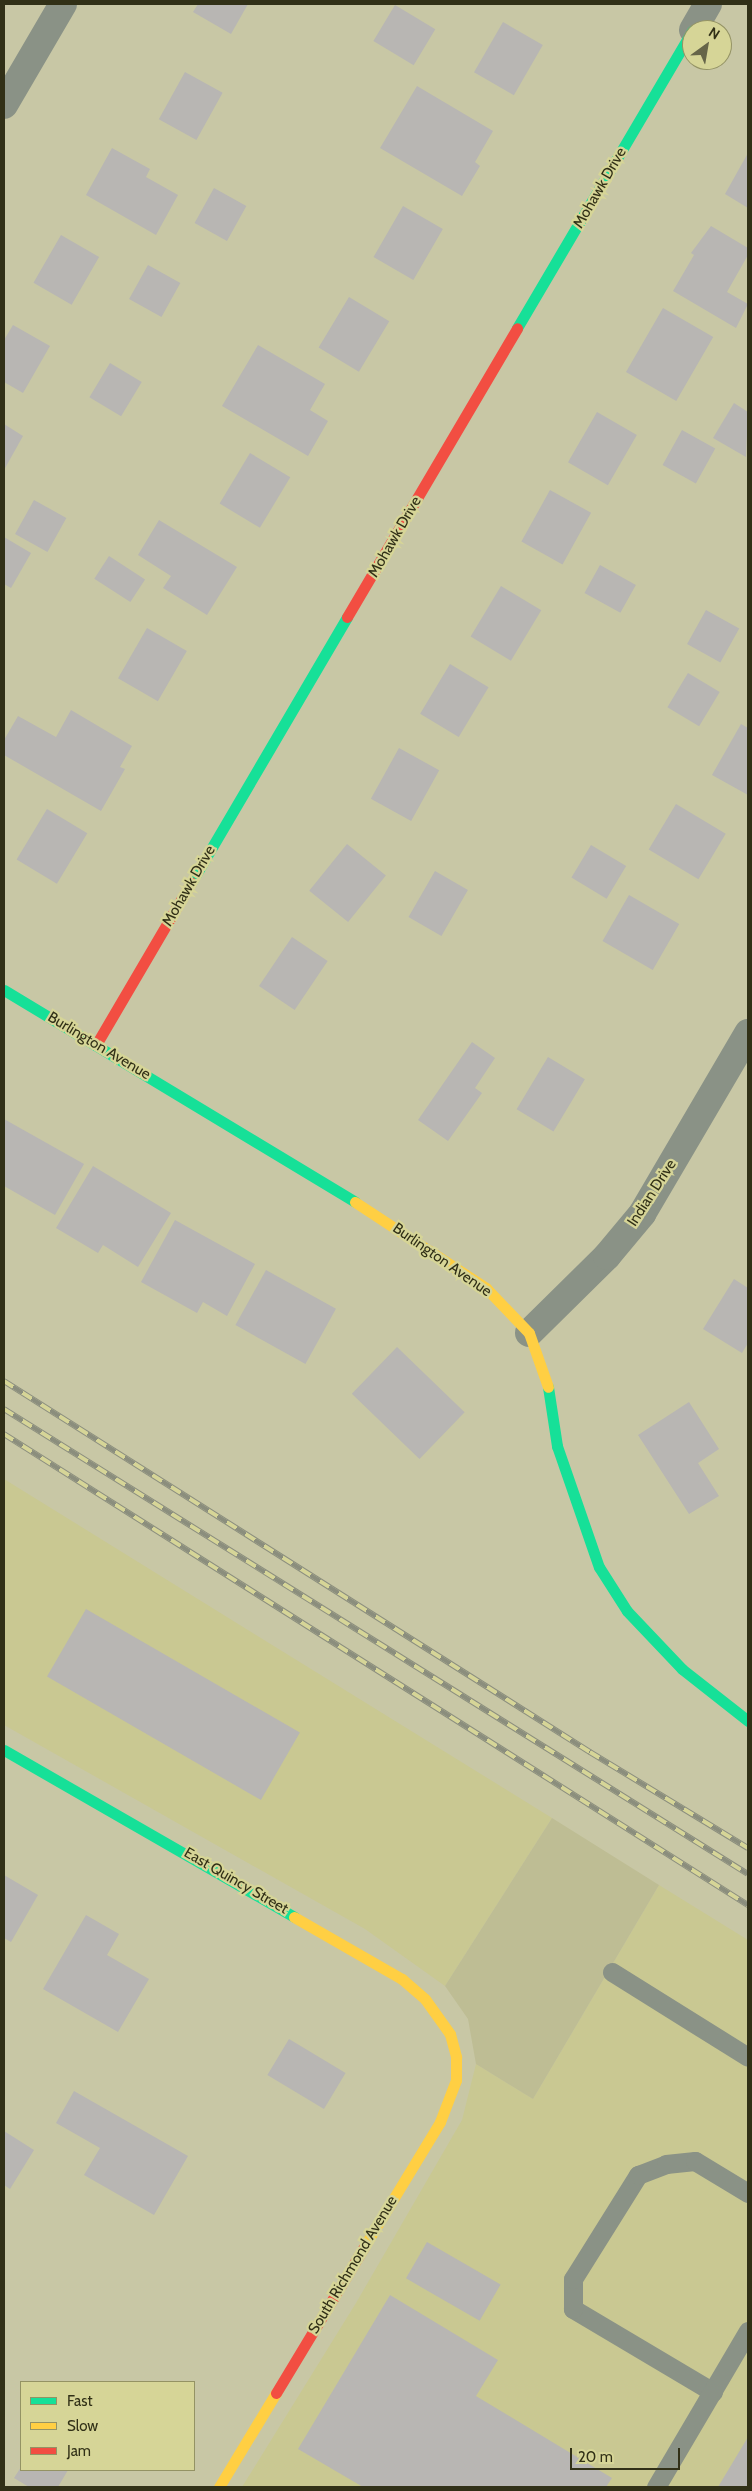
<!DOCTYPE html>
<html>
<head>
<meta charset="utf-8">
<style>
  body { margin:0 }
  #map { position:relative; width:752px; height:2491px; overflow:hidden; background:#c8c7a5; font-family:Cabin,sans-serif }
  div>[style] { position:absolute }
  .built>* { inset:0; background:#c9c892 }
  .green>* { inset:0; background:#bebd94 }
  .building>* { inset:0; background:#b8b6b3; transform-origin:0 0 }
  .lane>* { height:19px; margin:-9.5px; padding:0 9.5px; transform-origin:9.5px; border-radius:9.5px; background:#8a9286 }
  .street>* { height:28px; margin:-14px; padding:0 14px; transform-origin:14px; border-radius:14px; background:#8a9286 }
  .fast>* { height:11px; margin:-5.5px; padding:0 5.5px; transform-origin:5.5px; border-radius:5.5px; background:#16e098 }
  .slow>* { height:11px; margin:-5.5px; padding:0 5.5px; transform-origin:5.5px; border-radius:5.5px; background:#ffcf43 }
  .jam>* { height:11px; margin:-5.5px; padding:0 5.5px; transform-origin:5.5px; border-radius:5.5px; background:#f24e42 }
  .rail>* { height:5.5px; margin-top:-2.75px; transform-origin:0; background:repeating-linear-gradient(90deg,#d6d597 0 11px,#8b8e7d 0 22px); box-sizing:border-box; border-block:1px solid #8b8e7d }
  span { translate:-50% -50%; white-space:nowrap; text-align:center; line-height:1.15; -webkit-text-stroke:4.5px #d6d597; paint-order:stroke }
  .street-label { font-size:15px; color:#313017 }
  .frame { position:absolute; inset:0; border:5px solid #313017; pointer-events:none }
  .legend { position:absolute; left:20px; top:2381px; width:175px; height:90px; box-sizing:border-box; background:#d6d597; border:1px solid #949364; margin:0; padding:6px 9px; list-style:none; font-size:15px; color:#313017 }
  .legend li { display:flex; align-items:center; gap:10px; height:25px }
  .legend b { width:25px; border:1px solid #949364 }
  .north { position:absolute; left:682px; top:20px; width:50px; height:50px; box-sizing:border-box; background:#d6d597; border:1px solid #949364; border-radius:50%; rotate:32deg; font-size:14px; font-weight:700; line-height:20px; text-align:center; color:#313017 }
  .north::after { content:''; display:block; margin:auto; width:18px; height:22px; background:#666549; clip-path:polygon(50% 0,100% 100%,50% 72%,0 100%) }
  .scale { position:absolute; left:570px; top:2448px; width:110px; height:22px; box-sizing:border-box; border:2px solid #313017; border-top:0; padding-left:6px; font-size:15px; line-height:18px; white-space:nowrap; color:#313017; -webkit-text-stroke:4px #d6d597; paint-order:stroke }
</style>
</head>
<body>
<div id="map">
  <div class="built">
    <div style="clip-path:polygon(4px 1479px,552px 1818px,445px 1986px,365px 1929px,4px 1725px)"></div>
    <div style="clip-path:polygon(659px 1885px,748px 1940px,748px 2487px,242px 2487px,356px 2303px,462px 2120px,476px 2064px,533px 2099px)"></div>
  </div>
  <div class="green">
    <div style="clip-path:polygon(552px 1818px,659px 1885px,533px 2099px,476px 2064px,468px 2019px,445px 1986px)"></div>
  </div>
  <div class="building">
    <div style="clip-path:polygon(198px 4px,248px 4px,231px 34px,193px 12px)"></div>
    <div style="left:395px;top:5px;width:47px;height:42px;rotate:31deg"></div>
    <div style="left:503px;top:22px;width:46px;height:58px;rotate:30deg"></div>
    <div style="left:185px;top:72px;width:43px;height:54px;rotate:29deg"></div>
    <div style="clip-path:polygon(417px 86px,493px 131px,475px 162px,480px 166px,462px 196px,380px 148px)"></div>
    <div style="clip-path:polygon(112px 148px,150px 169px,146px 177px,178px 195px,156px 235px,86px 195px)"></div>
    <div style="clip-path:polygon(748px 153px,748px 208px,725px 194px)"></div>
    <div style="left:214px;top:188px;width:37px;height:40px;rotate:29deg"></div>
    <div style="left:403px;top:206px;width:46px;height:59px;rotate:30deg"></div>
    <div style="clip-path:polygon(711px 226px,748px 248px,748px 255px,727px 292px,748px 304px,736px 328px,673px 291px,694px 255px,691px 253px)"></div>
    <div style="left:61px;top:235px;width:44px;height:55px;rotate:30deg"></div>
    <div style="left:148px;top:265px;width:37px;height:39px;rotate:29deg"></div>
    <div style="left:349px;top:297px;width:47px;height:59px;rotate:31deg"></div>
    <div style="left:663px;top:308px;width:58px;height:74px;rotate:30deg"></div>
    <div style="clip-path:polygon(13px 325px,50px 346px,23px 393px,4px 382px,4px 340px)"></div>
    <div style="clip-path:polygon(258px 345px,325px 384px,310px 410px,328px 421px,308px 456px,222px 406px)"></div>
    <div style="left:110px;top:363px;width:37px;height:40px;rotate:31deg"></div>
    <div style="clip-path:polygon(734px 403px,748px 412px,746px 457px,713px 438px)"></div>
    <div style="left:597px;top:412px;width:46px;height:58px;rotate:30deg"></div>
    <div style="clip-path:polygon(4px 424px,23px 436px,4px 470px)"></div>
    <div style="left:682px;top:430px;width:38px;height:40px;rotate:29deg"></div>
    <div style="left:250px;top:453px;width:47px;height:59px;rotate:31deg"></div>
    <div style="left:550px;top:490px;width:47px;height:59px;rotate:29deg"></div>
    <div style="left:34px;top:500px;width:37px;height:39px;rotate:29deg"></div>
    <div style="clip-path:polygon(159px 520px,237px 567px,207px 615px,163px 588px,171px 576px,138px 555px)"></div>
    <div style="clip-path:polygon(4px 537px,31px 553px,11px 588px,4px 584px)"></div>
    <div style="left:109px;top:556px;width:43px;height:27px;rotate:33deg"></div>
    <div style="left:600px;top:565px;width:41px;height:32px;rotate:29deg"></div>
    <div style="left:501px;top:586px;width:47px;height:59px;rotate:31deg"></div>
    <div style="left:706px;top:610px;width:38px;height:39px;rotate:29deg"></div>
    <div style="left:147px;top:628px;width:46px;height:58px;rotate:30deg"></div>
    <div style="left:450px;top:664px;width:45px;height:58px;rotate:31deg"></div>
    <div style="left:688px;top:673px;width:37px;height:40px;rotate:31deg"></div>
    <div style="clip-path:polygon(71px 710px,132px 746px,120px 767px,125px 769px,101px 811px,4px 755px,4px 740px,18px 716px,56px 737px)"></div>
    <div style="clip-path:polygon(741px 724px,748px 728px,748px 795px,712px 775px)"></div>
    <div style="left:399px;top:748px;width:46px;height:58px;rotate:29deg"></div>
    <div style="left:676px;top:804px;width:58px;height:53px;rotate:31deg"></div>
    <div style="left:47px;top:809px;width:47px;height:59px;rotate:31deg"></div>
    <div style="left:347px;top:844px;width:50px;height:60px;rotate:39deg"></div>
    <div style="left:591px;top:845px;width:41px;height:38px;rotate:31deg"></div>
    <div style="left:435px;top:871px;width:38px;height:53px;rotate:30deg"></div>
    <div style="left:629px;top:895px;width:58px;height:53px;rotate:30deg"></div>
    <div style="left:292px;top:937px;width:43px;height:59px;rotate:34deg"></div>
    <div style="clip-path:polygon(472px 1042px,495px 1058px,475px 1088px,482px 1093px,448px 1141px,418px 1120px)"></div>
    <div style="left:548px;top:1057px;width:43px;height:61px;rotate:31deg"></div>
    <div style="clip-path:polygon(4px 1119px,84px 1164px,55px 1215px,4px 1186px)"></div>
    <div style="clip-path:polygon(93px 1166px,171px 1213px,138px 1267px,103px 1245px,98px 1253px,56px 1228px)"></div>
    <div style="clip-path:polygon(175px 1220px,255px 1264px,227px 1316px,203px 1302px,197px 1313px,141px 1282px)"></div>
    <div style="left:266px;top:1270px;width:80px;height:63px;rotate:29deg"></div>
    <div style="clip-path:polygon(734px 1279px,748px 1288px,748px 1343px,742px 1353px,703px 1329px)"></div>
    <div style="left:397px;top:1347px;width:94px;height:65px;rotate:44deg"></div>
    <div style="clip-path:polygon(689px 1402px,719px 1449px,698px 1463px,719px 1496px,689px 1514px,638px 1435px)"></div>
    <div style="left:86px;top:1609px;width:247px;height:78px;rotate:30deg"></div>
    <div style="clip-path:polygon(4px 1875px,38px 1895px,11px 1942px,4px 1938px)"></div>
    <div style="clip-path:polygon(86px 1915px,119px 1934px,107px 1955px,149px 1979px,118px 2032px,43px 1989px)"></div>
    <div style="left:289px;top:2039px;width:66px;height:42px;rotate:31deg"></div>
    <div style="clip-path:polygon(74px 2091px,188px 2156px,154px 2215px,84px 2175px,100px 2148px,56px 2123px)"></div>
    <div style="clip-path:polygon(4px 2131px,34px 2150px,10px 2189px,4px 2185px)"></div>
    <div style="left:427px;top:2242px;width:85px;height:42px;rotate:30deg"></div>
    <div style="clip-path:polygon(390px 2295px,498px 2360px,476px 2396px,612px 2478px,606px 2487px,363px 2487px,298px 2449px)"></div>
    <div style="clip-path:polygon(748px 2437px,748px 2487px,718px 2487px)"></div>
    <div style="clip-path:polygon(21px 2467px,21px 2470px,68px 2470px,58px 2487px,29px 2487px,14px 2478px)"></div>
  </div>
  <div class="lane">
    <div style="left:612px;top:1972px;width:160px;rotate:32deg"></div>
    <div style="left:713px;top:2392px;width:163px;rotate:-149.3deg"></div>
    <div style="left:573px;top:2309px;width:30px;rotate:-90deg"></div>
    <div style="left:573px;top:2279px;width:123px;rotate:-58deg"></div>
    <div style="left:638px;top:2175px;width:30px;rotate:-21deg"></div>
    <div style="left:666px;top:2164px;width:29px;rotate:-6deg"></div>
    <div style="left:695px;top:2161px;width:62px;rotate:31.1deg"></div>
    <div style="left:656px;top:2487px;width:181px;rotate:-59.5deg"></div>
  </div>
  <div class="street">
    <div style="left:693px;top:30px;width:30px;rotate:-60deg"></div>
    <div style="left:4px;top:105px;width:117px;rotate:-59.7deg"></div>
    <div style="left:529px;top:1333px;width:110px;rotate:-44.6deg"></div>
    <div style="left:607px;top:1256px;width:55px;rotate:-50.2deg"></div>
    <div style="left:642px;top:1214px;width:210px;rotate:-59.6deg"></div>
  </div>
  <div class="fast">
    <div style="left:517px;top:328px;width:345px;rotate:-59.5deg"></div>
    <div style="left:191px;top:883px;width:308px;rotate:-59.6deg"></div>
    <div style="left:4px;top:990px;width:410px;rotate:31.1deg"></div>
    <div style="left:548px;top:1387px;width:60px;rotate:81.3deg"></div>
    <div style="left:557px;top:1446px;width:128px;rotate:70.9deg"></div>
    <div style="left:599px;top:1567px;width:52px;rotate:57.5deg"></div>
    <div style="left:627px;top:1611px;width:80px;rotate:46.5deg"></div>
    <div style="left:682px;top:1669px;width:84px;rotate:38.2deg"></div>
    <div style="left:4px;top:1750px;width:335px;rotate:29.9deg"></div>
  </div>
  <div class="slow">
    <div style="left:355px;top:1202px;width:157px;rotate:33.3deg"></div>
    <div style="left:486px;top:1288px;width:62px;rotate:46.3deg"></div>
    <div style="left:529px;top:1333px;width:57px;rotate:70.6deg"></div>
    <div style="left:294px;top:1917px;width:125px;rotate:29.9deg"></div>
    <div style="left:402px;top:1979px;width:30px;rotate:41deg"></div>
    <div style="left:425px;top:1999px;width:43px;rotate:54.5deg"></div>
    <div style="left:450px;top:2034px;width:24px;rotate:75deg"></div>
    <div style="left:456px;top:2057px;width:23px;rotate:90deg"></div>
    <div style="left:456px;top:2080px;width:45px;rotate:110.9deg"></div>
    <div style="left:440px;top:2122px;width:146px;rotate:121.3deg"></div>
    <div style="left:219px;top:2487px;width:110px;rotate:-58.8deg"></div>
  </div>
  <div class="jam">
    <div style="left:347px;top:617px;width:335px;rotate:-59.5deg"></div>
    <div style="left:97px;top:1043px;width:186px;rotate:-59.6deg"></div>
    <div style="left:276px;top:2393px;width:170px;rotate:-58.9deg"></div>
  </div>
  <div class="rail">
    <div style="left:4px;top:1381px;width:694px;rotate:32.34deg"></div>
    <div style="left:590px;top:1752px;width:185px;rotate:31.3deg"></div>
    <div style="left:4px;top:1409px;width:877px;rotate:32.01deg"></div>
    <div style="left:4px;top:1434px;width:881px;rotate:32.34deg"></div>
  </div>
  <div class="street-label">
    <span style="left:600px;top:188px;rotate:-60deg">Mohawk Drive</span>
    <span style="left:395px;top:537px;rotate:-60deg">Mohawk Drive</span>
    <span style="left:189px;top:886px;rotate:-60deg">Mohawk Drive</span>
    <span style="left:99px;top:1046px;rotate:31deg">Burlington Avenue</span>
    <span style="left:652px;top:1193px;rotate:-57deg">Indian Drive</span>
    <span style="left:442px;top:1260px;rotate:35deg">Burlington Avenue</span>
    <span style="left:236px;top:1881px;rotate:30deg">East Quincy Street</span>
    <span style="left:353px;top:2265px;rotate:-59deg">South Richmond Avenue</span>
  </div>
  <div class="frame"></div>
  <ul class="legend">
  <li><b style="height:6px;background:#16e098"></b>Fast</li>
  <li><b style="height:6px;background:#ffcf43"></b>Slow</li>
  <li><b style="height:6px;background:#f24e42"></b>Jam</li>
  </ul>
  <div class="north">N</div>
  <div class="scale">20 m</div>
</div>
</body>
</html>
